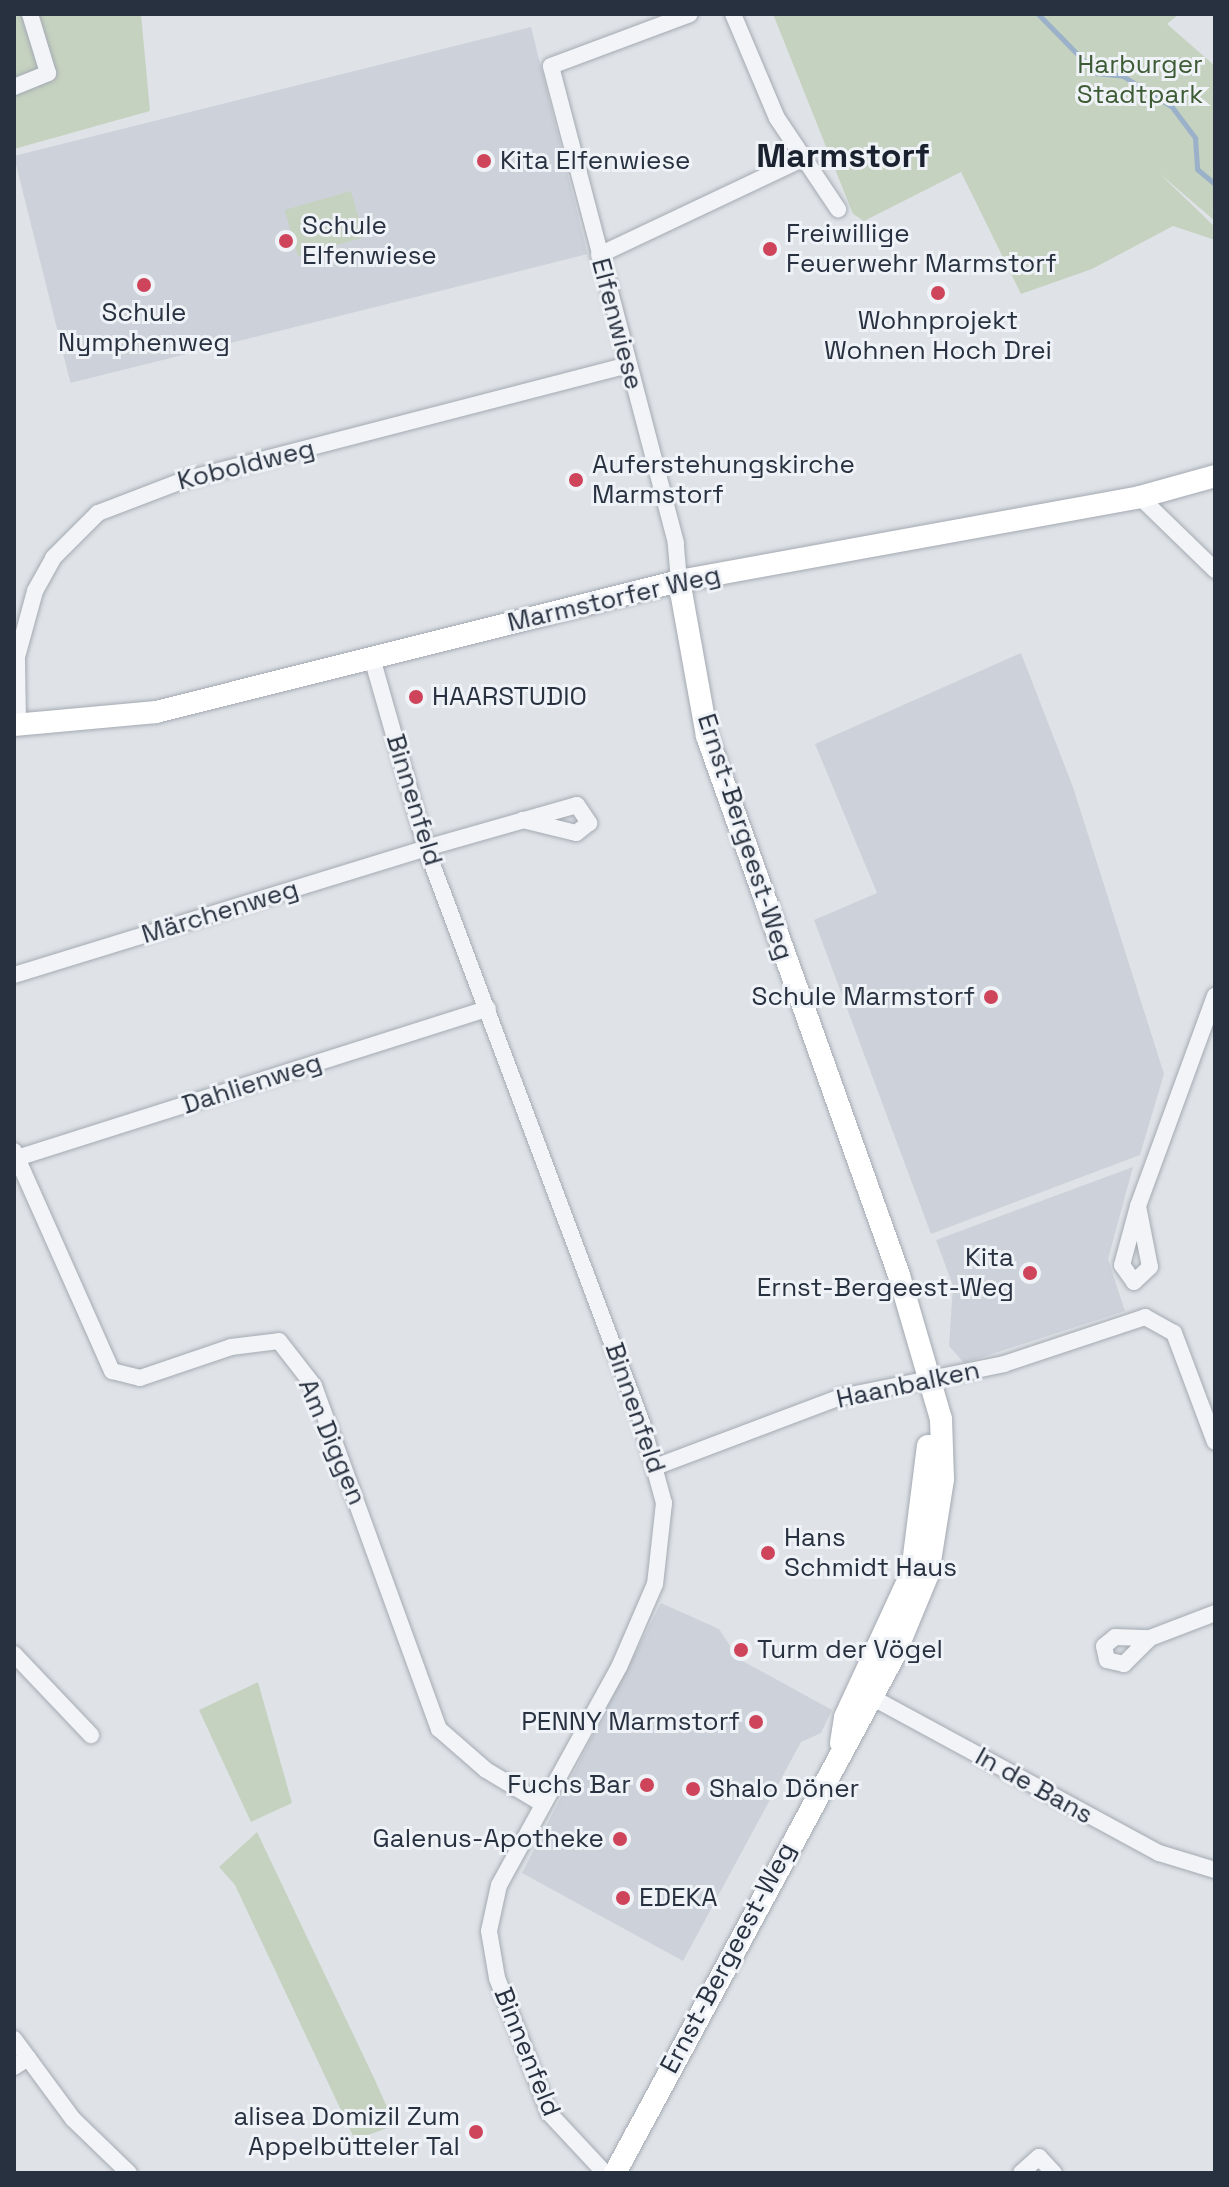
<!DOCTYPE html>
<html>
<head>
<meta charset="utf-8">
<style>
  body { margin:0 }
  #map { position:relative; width:1229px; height:2187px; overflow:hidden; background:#dfe3e8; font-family:"Space Grotesk",sans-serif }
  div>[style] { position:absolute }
  .built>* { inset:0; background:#cdd2da; transform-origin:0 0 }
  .green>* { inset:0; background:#c5d2c0; transform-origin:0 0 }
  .stream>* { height:5px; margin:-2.5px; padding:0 2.5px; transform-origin:2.5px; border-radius:2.5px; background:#9ab1c9 }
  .roads { filter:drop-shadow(0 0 2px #a4aab2) drop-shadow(0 0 2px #a4aab2) }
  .street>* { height:16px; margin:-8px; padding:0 8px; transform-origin:8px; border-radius:8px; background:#f2f4f7 }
  .secondary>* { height:22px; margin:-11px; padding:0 11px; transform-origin:11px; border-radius:11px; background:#fff }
  .dots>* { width:22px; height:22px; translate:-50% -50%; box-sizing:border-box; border:4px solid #eff2f6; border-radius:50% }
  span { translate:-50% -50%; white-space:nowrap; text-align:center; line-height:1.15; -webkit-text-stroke:6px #eff2f6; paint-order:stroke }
  .park-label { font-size:26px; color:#3d5b35 }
  .poi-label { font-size:26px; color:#283140 }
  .left { translate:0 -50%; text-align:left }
  .right { translate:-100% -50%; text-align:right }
  .street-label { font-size:26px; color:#283140 }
  .district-label { font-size:34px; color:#1a2230; font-weight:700 }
  .frame { position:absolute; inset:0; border:16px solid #283140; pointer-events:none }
</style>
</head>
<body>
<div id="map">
  <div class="built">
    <div style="left:531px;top:27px;width:234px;height:533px;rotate:76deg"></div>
    <div style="clip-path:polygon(1021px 653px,1073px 787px,1164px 1074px,1140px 1155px,931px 1234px,814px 920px,877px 893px,815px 744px)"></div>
    <div style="clip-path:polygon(1133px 1167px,1108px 1259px,1125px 1311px,964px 1363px,949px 1346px,953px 1286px,936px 1240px)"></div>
    <div style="clip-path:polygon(661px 1603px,719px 1629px,739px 1659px,832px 1710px,821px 1733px,801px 1742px,683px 1961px,522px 1873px)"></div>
  </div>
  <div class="green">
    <div style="clip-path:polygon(14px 14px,141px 14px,150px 111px,14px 149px)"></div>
    <div style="clip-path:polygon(773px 14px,1179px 14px,1167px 24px,1215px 66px,1215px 221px,1159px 173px,1215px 227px,1215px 240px,1173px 226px,1092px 269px,1021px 294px,961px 172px,864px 221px,853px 214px)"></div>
    <div style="left:351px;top:191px;width:48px;height:69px;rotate:74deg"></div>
    <div style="clip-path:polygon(258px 1682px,292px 1803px,251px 1822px,199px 1710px)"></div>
    <div style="clip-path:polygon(257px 1832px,374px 2078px,395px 2125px,355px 2140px,235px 1885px,219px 1867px)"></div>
  </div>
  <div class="stream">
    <div style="left:1038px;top:14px;width:83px;rotate:45.5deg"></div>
    <div style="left:1096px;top:73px;width:27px;rotate:6deg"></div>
    <div style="left:1123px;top:76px;width:58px;rotate:32.3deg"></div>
    <div style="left:1172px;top:107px;width:39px;rotate:53deg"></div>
    <div style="left:1195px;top:138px;width:31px;rotate:86deg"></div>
    <div style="left:1197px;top:169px;width:23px;rotate:40deg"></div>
  </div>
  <div class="roads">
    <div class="street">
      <div style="left:733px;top:14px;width:113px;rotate:67.1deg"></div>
      <div style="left:777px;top:118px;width:110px;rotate:56.2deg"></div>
      <div style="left:14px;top:87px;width:37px;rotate:-22deg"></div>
      <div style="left:48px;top:73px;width:62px;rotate:-107deg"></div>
      <div style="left:599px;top:255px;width:225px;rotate:-25.3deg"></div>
      <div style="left:1140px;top:497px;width:105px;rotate:44.2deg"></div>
      <div style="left:679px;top:581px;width:38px;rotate:-95deg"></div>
      <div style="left:676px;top:543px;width:493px;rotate:-104.7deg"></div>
      <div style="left:551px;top:66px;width:148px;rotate:-20.5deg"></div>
      <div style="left:372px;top:658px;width:198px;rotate:74.1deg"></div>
      <div style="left:426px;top:848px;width:614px;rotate:69.41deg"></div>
      <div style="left:642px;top:1423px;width:83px;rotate:74.6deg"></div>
      <div style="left:664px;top:1503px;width:81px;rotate:96.3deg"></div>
      <div style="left:655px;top:1584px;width:90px;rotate:113.4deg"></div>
      <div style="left:619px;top:1667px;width:249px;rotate:118.8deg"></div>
      <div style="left:499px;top:1885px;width:47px;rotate:102.3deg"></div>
      <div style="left:489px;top:1931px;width:48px;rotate:80.3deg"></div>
      <div style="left:497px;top:1978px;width:145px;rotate:68.9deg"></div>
      <div style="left:549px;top:2113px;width:82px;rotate:47deg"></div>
      <div style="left:18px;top:724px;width:67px;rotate:-90.9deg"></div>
      <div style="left:17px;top:657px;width:68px;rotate:-74.7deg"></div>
      <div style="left:35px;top:591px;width:38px;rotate:-61deg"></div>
      <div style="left:53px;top:558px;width:64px;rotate:-45deg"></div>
      <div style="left:98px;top:513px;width:92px;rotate:-21deg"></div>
      <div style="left:184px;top:480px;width:459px;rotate:-14.5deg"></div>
      <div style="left:14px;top:975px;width:431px;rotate:-17.1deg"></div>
      <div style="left:426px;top:848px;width:157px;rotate:-15.9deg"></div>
      <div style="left:577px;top:805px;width:22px;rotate:56deg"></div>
      <div style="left:589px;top:823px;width:16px;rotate:142deg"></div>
      <div style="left:576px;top:833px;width:55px;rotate:-166.2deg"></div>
      <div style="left:14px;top:1151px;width:241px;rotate:66deg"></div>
      <div style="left:112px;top:1371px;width:29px;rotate:14deg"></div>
      <div style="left:140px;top:1378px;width:96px;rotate:-18.8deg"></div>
      <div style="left:231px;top:1347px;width:48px;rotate:-7.1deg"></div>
      <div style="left:279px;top:1341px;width:57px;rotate:52.1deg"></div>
      <div style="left:314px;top:1386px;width:365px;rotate:70deg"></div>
      <div style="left:439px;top:1729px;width:62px;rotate:41.1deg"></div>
      <div style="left:486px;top:1770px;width:64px;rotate:31deg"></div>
      <div style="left:17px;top:1158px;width:494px;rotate:-17.6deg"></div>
      <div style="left:1138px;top:1206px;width:62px;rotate:78.9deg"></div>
      <div style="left:1150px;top:1267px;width:22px;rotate:137deg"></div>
      <div style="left:1134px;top:1282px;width:21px;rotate:-125deg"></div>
      <div style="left:1122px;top:1265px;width:61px;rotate:-74.8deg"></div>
      <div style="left:1138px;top:1206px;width:224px;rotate:-69.9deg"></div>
      <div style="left:658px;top:1466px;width:196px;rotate:-20.7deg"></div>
      <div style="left:841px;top:1397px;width:166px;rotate:-11.4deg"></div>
      <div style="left:1004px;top:1364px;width:149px;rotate:-18.4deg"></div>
      <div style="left:1145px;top:1317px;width:33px;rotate:29deg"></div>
      <div style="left:1174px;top:1333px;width:116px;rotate:69.4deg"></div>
      <div style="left:1150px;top:1638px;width:37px;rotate:135deg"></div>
      <div style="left:1124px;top:1664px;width:17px;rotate:-167deg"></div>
      <div style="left:1107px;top:1660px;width:14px;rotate:-102deg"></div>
      <div style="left:1104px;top:1646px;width:14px;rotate:-39deg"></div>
      <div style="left:1115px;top:1637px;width:35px;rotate:2deg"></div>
      <div style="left:1150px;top:1638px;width:70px;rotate:-21deg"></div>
      <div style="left:14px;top:1654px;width:112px;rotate:46.5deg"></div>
      <div style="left:864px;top:1693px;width:336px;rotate:28.5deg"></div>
      <div style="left:1159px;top:1853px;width:59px;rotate:16.9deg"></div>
      <div style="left:14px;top:2039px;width:99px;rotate:53.6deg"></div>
      <div style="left:73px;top:2119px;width:78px;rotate:44deg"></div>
      <div style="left:14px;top:2067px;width:17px;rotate:-33deg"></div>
      <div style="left:1021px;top:2173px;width:24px;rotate:-42deg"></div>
      <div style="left:1039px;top:2157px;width:22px;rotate:47deg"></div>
    </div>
    <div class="secondary">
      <div style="left:14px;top:725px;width:143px;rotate:-5.2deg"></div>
      <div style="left:156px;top:712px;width:539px;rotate:-14.06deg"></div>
      <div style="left:679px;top:581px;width:469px;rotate:-10.3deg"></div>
      <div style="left:1140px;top:497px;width:78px;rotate:-15.6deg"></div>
      <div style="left:841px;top:1743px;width:26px;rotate:-81deg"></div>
      <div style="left:845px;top:1717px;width:160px;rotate:-65.2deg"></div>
      <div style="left:912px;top:1572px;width:127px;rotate:-82.8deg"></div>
      <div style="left:615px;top:2173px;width:587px;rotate:-61.65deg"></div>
      <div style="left:894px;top:1656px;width:89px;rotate:-67.5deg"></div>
      <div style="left:928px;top:1574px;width:96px;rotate:-81deg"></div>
      <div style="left:943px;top:1479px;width:60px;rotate:-91.9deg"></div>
      <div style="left:941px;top:1419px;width:150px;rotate:-106.3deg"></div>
      <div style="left:899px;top:1275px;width:572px;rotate:-109.61deg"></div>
      <div style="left:707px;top:736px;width:158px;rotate:-100.2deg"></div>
    </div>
  </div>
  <div class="dots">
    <div style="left:484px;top:161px;background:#ce445a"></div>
    <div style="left:286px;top:241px;background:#ce445a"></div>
    <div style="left:770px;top:249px;background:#ce445a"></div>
    <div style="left:144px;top:285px;background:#ce445a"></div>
    <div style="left:938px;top:293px;background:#ce445a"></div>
    <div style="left:576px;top:480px;background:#ce445a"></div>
    <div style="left:416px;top:697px;background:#ce445a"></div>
    <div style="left:991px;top:997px;background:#ce445a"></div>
    <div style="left:1030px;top:1273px;background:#ce445a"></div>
    <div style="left:768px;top:1553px;background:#ce445a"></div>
    <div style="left:741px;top:1650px;background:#ce445a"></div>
    <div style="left:756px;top:1722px;background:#ce445a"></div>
    <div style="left:647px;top:1785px;background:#ce445a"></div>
    <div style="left:693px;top:1789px;background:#ce445a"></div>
    <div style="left:620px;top:1839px;background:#ce445a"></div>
    <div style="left:623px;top:1898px;background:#ce445a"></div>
    <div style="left:476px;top:2132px;background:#ce445a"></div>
  </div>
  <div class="park-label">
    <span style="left:1140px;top:80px">Harburger<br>Stadtpark</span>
  </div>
  <div class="poi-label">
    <span class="left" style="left:500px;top:161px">Kita Elfenwiese</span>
    <span class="left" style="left:302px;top:241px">Schule<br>Elfenwiese</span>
    <span class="left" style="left:786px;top:249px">Freiwillige<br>Feuerwehr Marmstorf</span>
    <span style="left:144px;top:328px">Schule<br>Nymphenweg</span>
    <span style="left:938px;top:336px">Wohnprojekt<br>Wohnen Hoch Drei</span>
    <span class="left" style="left:592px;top:480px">Auferstehungskirche<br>Marmstorf</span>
    <span class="left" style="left:432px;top:697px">HAARSTUDIO</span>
    <span class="right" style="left:975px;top:997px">Schule Marmstorf</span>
    <span class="right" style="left:1014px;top:1273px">Kita<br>Ernst-Bergeest-Weg</span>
    <span class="left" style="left:784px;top:1553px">Hans<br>Schmidt Haus</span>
    <span class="left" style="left:757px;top:1650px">Turm der Vögel</span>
    <span class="right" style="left:740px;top:1722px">PENNY Marmstorf</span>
    <span class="right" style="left:631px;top:1785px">Fuchs Bar</span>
    <span class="left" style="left:709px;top:1789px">Shalo Döner</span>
    <span class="right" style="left:604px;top:1839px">Galenus-Apotheke</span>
    <span class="left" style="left:639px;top:1898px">EDEKA</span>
    <span class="right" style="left:460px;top:2132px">alisea Domizil Zum<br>Appelbütteler Tal</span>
  </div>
  <div class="street-label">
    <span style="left:617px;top:324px;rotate:75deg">Elfenwiese</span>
    <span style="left:246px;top:465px;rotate:-14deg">Koboldweg</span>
    <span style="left:614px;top:599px;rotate:-13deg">Marmstorfer Weg</span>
    <span style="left:414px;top:800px;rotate:73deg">Binnenfeld</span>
    <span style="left:745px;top:837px;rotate:72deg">Ernst-Bergeest-Weg</span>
    <span style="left:220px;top:912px;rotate:-17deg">Märchenweg</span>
    <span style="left:252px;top:1084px;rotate:-18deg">Dahlienweg</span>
    <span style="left:908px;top:1385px;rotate:-12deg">Haanbalken</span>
    <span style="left:635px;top:1408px;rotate:71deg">Binnenfeld</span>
    <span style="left:332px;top:1442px;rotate:67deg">Am Diggen</span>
    <span style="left:1034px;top:1786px;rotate:29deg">In de Bans</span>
    <span style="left:728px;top:1958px;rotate:-62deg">Ernst-Bergeest-Weg</span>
    <span style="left:527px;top:2052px;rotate:68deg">Binnenfeld</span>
  </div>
  <div class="district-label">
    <span style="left:843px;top:156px">Marmstorf</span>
  </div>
  <div class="frame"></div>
</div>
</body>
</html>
